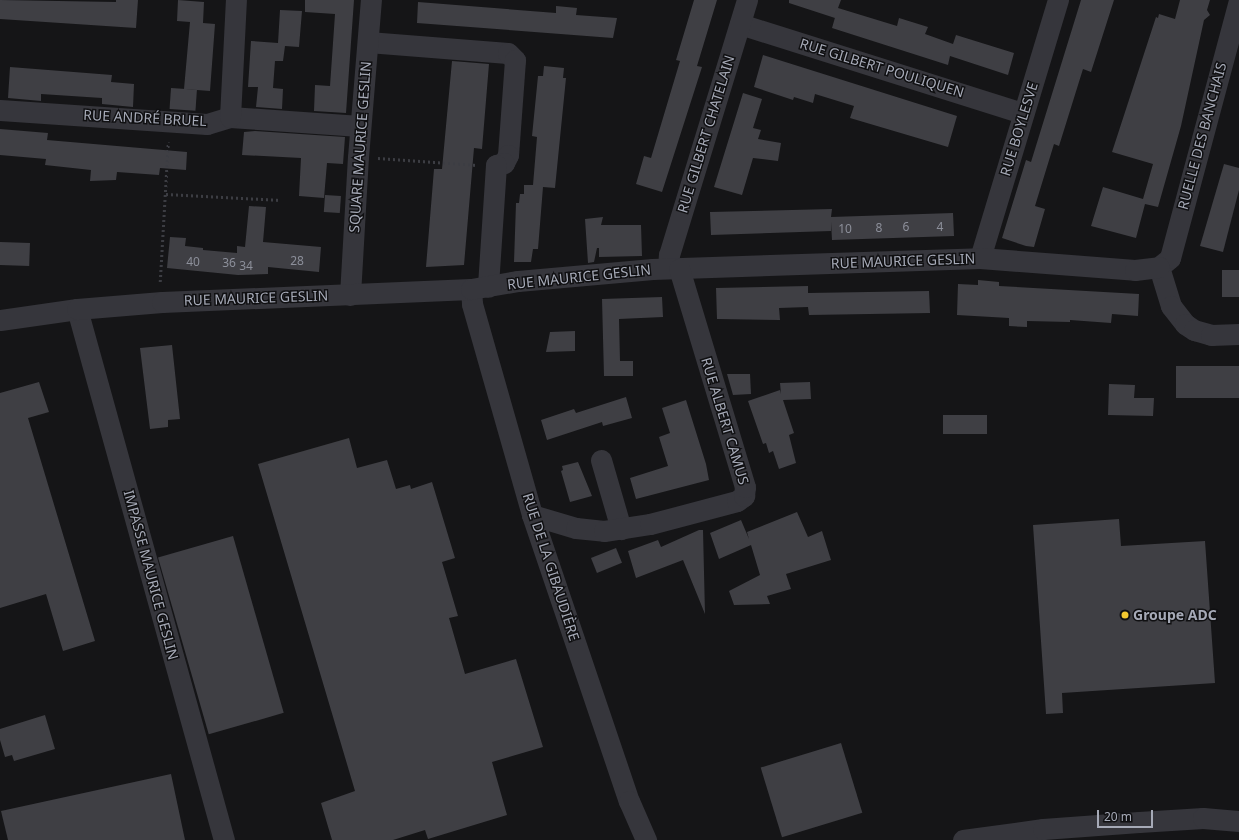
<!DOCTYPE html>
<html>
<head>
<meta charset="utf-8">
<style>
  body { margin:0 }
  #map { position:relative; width:1239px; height:840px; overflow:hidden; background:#151517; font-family:"Noto Sans",sans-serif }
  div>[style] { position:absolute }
  .building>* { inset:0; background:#3f3f44; transform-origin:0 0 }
  .path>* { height:2.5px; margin-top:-1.25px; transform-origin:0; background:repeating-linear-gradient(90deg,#3c3d43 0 2px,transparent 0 5px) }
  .street>* { height:21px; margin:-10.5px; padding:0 10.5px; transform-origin:10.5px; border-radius:10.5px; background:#36363c }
  .dots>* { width:11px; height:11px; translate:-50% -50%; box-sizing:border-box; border:2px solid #101012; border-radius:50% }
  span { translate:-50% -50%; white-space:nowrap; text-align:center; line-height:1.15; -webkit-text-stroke:3px #101012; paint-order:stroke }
  .number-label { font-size:12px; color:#8c8f9a }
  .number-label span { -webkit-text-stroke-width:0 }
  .street-label { font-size:14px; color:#a6aab7 }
  .poi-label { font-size:14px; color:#a6aab7; font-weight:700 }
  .left { translate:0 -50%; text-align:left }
  .scale { position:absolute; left:1097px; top:810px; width:56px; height:18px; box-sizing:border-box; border:2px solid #a6aab7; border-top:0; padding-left:5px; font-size:12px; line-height:14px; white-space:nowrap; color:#a6aab7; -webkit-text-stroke:3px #101012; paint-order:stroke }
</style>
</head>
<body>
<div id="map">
  <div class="building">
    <div style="clip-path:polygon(0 0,116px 2px,116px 0,138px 0,136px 28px,0 19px)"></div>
    <div style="clip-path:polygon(178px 0,204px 2px,203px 23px,215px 24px,210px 91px,184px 89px,190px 22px,177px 21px)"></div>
    <div style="clip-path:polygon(305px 0,354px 0,346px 113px,314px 111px,315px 85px,330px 86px,335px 14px,305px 12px)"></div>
    <div style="clip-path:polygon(694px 0,717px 0,697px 66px,702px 67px,662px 192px,636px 184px,644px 156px,651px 158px,680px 61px,676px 60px)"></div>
    <div style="clip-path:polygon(789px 0,841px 0,838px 8px,897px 26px,899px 18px,928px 27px,925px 34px,953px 44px,956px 35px,1014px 53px,1008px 75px,950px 56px,948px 65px,832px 28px,836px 14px,835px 18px,789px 3px)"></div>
    <div style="clip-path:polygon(1081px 0,1114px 0,1091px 72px,1083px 69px,1059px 146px,1054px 144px,1035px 206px,1045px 209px,1034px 247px,1026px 246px,1002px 238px,1026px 160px,1031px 162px)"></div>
    <div style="clip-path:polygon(1180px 0,1210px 0,1207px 10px,1210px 15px,1204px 20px,1181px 126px,1158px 207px,1145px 204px,1136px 238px,1091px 226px,1103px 187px,1143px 199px,1153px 164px,1112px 152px,1156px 17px,1158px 18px,1159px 14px,1175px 19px)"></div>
    <div style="clip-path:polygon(418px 2px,556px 13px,556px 6px,577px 8px,576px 15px,617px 18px,613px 38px,417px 23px)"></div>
    <div style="clip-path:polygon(280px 10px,302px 11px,299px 47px,285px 46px,283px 61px,275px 61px,273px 88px,283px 89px,282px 109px,256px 107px,258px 87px,248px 87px,251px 41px,278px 43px)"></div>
    <div style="clip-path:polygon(763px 55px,957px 116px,948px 147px,850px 118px,854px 106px,815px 94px,813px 103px,794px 97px,793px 100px,754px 87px)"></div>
    <div style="clip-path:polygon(452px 61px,489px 64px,482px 149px,474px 148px,464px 265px,426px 267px,434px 169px,442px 169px)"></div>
    <div style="clip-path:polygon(544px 66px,564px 68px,563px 78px,566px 78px,555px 188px,543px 187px,538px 249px,533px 249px,531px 262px,514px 262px,516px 203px,519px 203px,520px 194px,524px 194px,524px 185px,533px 185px,537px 137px,532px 136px,538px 76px,543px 76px)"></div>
    <div style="clip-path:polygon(10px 67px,112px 75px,111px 82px,134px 84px,133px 107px,102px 104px,102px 98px,41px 94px,41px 101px,8px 98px)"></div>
    <div style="left:171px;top:88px;width:26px;height:21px;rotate:4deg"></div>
    <div style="clip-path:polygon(743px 93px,762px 99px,753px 128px,761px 130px,758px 139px,781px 143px,778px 161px,753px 158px,742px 195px,714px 187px)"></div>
    <div style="clip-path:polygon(0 129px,48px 133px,47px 140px,187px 152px,186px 170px,160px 168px,159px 175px,117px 172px,116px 180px,90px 181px,91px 170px,45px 165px,46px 159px,0 155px)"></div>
    <div style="clip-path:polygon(255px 131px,345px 137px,343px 164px,327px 163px,324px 198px,299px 196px,301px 158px,242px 155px,244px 132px)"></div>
    <div style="clip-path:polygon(1224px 164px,1239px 168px,1239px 190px,1223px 252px,1200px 246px)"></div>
    <div style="left:325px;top:195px;width:16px;height:17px;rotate:4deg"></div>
    <div style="clip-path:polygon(249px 206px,266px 207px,263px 242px,321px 247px,319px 272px,268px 267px,268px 274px,238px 275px,167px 268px,170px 237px,186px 238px,185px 246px,203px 248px,203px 250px,237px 253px,237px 246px,245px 247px)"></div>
    <div style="clip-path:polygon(832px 209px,831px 217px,953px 213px,954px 236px,832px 240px,831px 222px,831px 231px,711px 235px,710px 212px)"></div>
    <div style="clip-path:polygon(603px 217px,601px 225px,641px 225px,642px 256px,599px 257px,599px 248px,597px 248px,594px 262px,588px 263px,585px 219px)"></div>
    <div style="left:0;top:242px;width:30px;height:23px;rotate:2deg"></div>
    <div style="left:1239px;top:270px;width:27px;height:17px;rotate:90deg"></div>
    <div style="clip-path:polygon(978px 280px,999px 282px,999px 286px,1139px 294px,1138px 316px,1112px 314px,1111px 323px,1070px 320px,1070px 322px,1027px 321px,1027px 327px,1009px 326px,1009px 318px,957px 315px,958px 284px,978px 285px)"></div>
    <div style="clip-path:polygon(808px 286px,808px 293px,929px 291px,930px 313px,809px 315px,808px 307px,779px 308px,780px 320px,717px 319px,716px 288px)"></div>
    <div style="clip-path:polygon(662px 297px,663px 317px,619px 319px,620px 361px,633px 361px,633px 376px,604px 376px,602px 299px)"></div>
    <div style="clip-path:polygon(575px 331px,575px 351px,546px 352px,550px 332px)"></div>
    <div style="clip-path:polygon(172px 345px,180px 419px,168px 420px,168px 427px,150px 429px,140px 348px)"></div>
    <div style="left:1239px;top:366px;width:32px;height:63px;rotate:90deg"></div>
    <div style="clip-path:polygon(727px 374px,750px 374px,751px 394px,733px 395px)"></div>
    <div style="clip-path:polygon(39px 382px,49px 412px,28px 418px,95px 641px,63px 651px,46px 594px,0 608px,0 393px)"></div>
    <div style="clip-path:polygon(810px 382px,811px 399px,783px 400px,794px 433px,789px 435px,796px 463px,779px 469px,773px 451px,769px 453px,766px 443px,763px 444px,748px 401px,780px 390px,781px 394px,780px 383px)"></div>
    <div style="clip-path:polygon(1109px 384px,1135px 385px,1134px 398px,1154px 398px,1153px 416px,1108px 415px)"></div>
    <div style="clip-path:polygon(626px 397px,632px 418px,603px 426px,602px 422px,547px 440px,541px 420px,574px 409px,576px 413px)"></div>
    <div style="clip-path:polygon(686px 400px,706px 464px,709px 480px,636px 499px,630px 478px,668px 466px,659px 437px,670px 433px,662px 408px)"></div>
    <div style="left:987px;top:415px;width:19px;height:44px;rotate:90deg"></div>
    <div style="clip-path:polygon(349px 438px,357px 468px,387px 460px,396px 489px,410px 485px,411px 489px,432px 482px,455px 558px,442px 562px,458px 616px,449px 618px,465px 674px,516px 659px,543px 747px,492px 762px,507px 815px,428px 839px,425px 830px,393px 840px,332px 840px,321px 803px,355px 791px,258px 464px)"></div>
    <div style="clip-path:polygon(578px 462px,592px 496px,570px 502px,561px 471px,563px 470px,562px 466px)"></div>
    <div style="clip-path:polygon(797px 512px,808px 537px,822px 531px,831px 560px,786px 574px,791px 589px,767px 596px,770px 604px,734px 605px,729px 591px,760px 575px,751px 545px,719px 559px,710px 533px,741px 520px,749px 539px,747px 532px)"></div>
    <div style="clip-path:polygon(1119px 519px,1121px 546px,1205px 541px,1215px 683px,1062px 693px,1063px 713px,1046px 714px,1033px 525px)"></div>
    <div style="clip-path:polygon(699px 530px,703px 530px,705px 614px,683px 560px,636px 578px,628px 551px,658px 540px,661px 547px)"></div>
    <div style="left:233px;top:536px;width:184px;height:78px;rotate:74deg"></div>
    <div style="left:616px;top:548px;width:16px;height:27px;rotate:68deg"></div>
    <div style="clip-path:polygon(45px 715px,55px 749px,14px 761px,12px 755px,5px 757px,0 740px,0 729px)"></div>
    <div style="left:841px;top:743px;width:73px;height:84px;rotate:73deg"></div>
    <div style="clip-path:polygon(171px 774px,185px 840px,8px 840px,1px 811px)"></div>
  </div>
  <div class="path">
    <div style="left:378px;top:158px;width:99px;rotate:4deg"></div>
    <div style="left:166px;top:194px;width:115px;rotate:3deg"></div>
    <div style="left:160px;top:282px;width:140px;rotate:-86.7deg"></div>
  </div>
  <div class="street">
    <div style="left:740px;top:24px;width:297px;rotate:17.5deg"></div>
    <div style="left:368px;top:42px;width:140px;rotate:4.5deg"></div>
    <div style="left:508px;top:53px;width:10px;rotate:45deg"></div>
    <div style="left:515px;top:60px;width:95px;rotate:94.2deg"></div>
    <div style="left:508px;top:155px;width:9px;rotate:117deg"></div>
    <div style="left:504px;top:163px;width:8px;rotate:166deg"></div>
    <div style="left:496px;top:165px;width:122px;rotate:93.8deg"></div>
    <div style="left:0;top:110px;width:207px;rotate:3.9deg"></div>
    <div style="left:207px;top:124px;width:24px;rotate:-17deg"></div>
    <div style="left:230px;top:117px;width:130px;rotate:4deg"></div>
    <div style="left:230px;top:117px;width:117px;rotate:-87.1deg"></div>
    <div style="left:980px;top:258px;width:270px;rotate:-73.2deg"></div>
    <div style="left:1159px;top:267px;width:14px;rotate:-39deg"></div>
    <div style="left:1170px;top:258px;width:267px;rotate:-75deg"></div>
    <div style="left:1159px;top:267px;width:41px;rotate:72.9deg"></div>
    <div style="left:1171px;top:306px;width:23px;rotate:52deg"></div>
    <div style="left:1185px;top:324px;width:11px;rotate:34deg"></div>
    <div style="left:1194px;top:330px;width:18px;rotate:16deg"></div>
    <div style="left:1211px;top:335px;width:28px;rotate:-2deg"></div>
    <div style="left:668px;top:268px;width:13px;rotate:-86deg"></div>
    <div style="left:669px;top:255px;width:267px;rotate:-73deg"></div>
    <div style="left:471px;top:289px;width:15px;rotate:86deg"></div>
    <div style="left:472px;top:304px;width:219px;rotate:74.1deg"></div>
    <div style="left:532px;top:515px;width:302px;rotate:71.3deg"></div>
    <div style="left:629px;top:801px;width:43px;rotate:66.4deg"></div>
    <div style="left:350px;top:295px;width:138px;rotate:-86.7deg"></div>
    <div style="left:358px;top:157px;width:158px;rotate:-85.3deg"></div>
    <div style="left:77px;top:309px;width:551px;rotate:74.53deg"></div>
    <div style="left:0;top:320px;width:78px;rotate:-8.1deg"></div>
    <div style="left:77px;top:309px;width:85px;rotate:-4.7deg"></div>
    <div style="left:162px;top:302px;width:309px;rotate:-2.4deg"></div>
    <div style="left:471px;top:289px;width:48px;rotate:-9.7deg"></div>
    <div style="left:518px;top:281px;width:135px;rotate:-5.1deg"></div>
    <div style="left:652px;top:269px;width:328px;rotate:-1.9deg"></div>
    <div style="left:980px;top:258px;width:155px;rotate:4.4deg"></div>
    <div style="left:1135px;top:270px;width:24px;rotate:-7deg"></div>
    <div style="left:601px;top:460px;width:72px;rotate:73.8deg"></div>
    <div style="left:532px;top:515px;width:46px;rotate:16.5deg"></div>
    <div style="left:576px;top:528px;width:28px;rotate:6deg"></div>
    <div style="left:604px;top:531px;width:47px;rotate:-8.7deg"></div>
    <div style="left:650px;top:524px;width:90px;rotate:-14.8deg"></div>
    <div style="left:737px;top:501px;width:9px;rotate:-36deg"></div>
    <div style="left:744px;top:496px;width:9px;rotate:-84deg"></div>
    <div style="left:745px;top:487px;width:228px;rotate:-106.8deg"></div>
    <div style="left:963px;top:840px;width:81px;rotate:-7.8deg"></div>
    <div style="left:1043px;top:829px;width:96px;rotate:-4.2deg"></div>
    <div style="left:1139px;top:822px;width:64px;rotate:-3.6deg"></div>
    <div style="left:1203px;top:818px;width:36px;rotate:5deg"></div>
  </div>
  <div class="dots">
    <div style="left:1125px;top:615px;background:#f3c830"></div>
  </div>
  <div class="number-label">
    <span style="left:906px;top:227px">6</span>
    <span style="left:940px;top:227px">4</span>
    <span style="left:879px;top:228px">8</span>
    <span style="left:845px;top:229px">10</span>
    <span style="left:297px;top:261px">28</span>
    <span style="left:193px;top:262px">40</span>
    <span style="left:229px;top:263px">36</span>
    <span style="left:246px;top:266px">34</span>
  </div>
  <div class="street-label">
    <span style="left:882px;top:68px;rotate:17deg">RUE GILBERT POULIQUEN</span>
    <span style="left:145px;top:118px;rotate:3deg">RUE ANDRÉ BRUEL</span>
    <span style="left:1019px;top:129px;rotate:-73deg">RUE BOYLESVE</span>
    <span style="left:706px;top:134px;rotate:-73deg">RUE GILBERT CHATELAIN</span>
    <span style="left:1202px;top:136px;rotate:-75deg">RUELLE DES BANCHAIS</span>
    <span style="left:360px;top:147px;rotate:-86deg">SQUARE MAURICE GESLIN</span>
    <span style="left:903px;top:261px;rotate:-2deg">RUE MAURICE GESLIN</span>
    <span style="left:579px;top:277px;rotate:-6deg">RUE MAURICE GESLIN</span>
    <span style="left:256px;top:298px;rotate:-2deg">RUE MAURICE GESLIN</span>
    <span style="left:725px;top:421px;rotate:73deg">RUE ALBERT CAMUS</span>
    <span style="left:551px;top:567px;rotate:72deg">RUE DE LA GIBAUDIÈRE</span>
    <span style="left:151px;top:575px;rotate:75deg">IMPASSE MAURICE GESLIN</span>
  </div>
  <div class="poi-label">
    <span class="left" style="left:1133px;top:615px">Groupe ADC</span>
  </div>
  <div class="scale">20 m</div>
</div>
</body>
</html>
